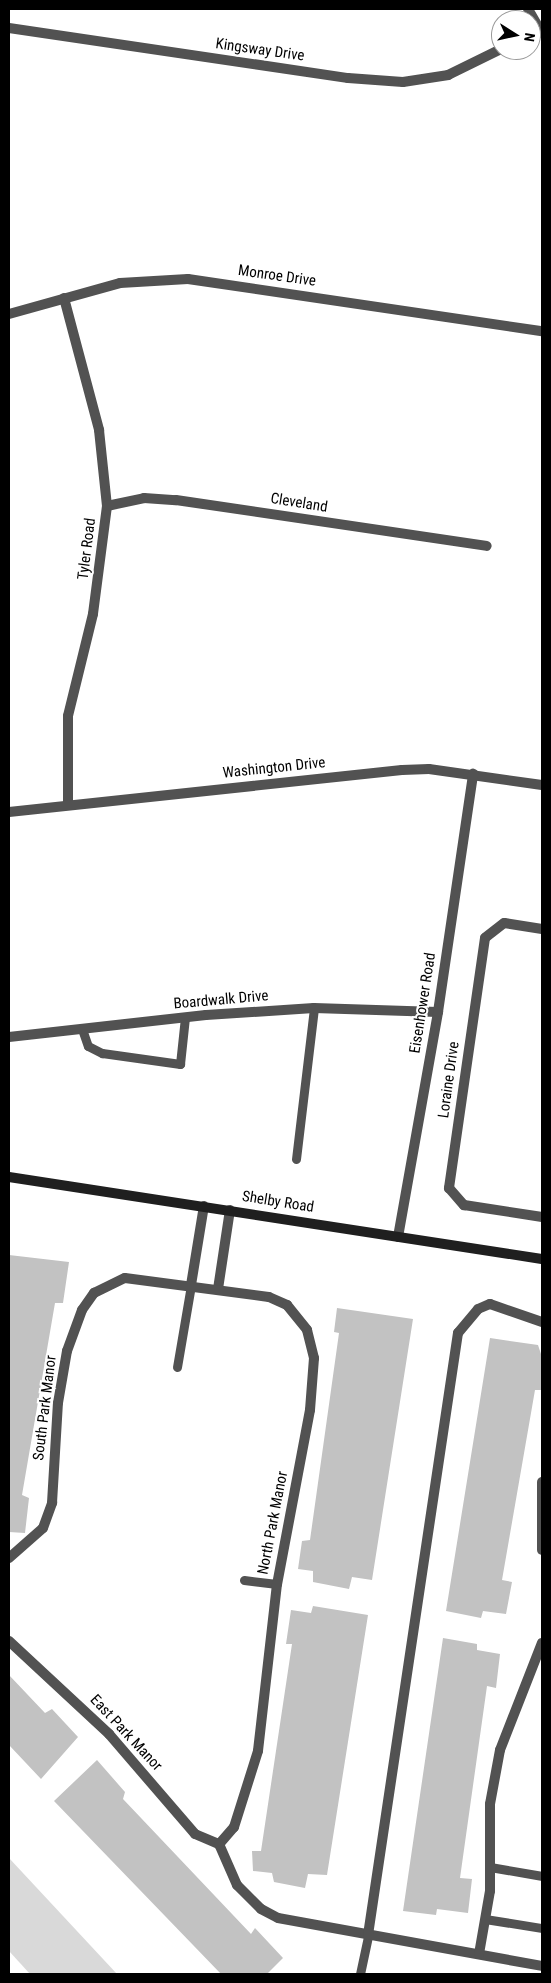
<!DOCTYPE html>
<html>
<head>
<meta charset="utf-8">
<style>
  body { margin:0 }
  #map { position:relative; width:551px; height:1983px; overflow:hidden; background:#fff; font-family:"Roboto Condensed",sans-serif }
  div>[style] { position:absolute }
  .green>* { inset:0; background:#d9d9d9 }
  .building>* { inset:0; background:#c2c2c2 }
  .lane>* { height:9px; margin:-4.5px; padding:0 4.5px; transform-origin:4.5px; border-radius:4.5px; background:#525252 }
  .street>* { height:10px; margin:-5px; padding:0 5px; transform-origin:5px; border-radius:5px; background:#525252 }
  .secondary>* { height:10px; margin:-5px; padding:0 5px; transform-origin:5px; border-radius:5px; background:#1f1f1f }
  span { translate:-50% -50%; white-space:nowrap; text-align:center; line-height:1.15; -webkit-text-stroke:4px #fff; paint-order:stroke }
  .street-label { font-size:15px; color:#000 }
  .frame { position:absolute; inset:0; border:10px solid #000; pointer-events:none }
  .north { position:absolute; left:491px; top:10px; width:50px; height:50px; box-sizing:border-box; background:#fff; border:1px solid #999; border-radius:50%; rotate:100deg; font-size:14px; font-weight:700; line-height:20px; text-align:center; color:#000 }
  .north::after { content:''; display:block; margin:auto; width:18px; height:22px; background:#000; clip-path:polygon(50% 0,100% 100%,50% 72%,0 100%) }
</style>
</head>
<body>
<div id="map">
  <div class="green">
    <div style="clip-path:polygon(9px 1858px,117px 1974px,30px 1974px,9px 1951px)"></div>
  </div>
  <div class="building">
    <div style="clip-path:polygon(9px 1255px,69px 1262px,63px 1303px,55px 1303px,22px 1495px,29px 1498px,25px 1533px,9px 1532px)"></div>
    <div style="clip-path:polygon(337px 1308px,413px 1319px,372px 1580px,352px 1577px,349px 1589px,313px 1582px,313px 1571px,298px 1569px,302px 1541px,310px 1540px,339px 1333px,334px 1332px)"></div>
    <div style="clip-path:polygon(490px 1338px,538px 1345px,542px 1357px,542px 1390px,535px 1390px,502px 1580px,512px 1582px,506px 1614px,483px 1611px,481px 1618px,446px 1611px)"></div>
    <div style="clip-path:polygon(313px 1606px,368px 1615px,327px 1875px,308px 1874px,305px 1888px,274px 1882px,272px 1873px,253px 1871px,252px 1851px,261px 1851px,292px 1644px,286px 1644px,291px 1610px,311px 1613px)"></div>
    <div style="clip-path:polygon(443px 1638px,477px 1644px,477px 1650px,500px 1654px,496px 1688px,487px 1686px,460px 1878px,472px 1879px,468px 1913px,437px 1909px,436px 1915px,403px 1911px)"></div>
    <div style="clip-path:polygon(9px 1675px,45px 1713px,52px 1709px,78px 1737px,41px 1779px,9px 1745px)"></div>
    <div style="clip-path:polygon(97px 1760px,125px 1792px,123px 1799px,251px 1934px,255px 1928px,283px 1958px,267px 1974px,221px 1974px,54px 1801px)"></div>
  </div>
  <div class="lane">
    <div style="left:82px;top:1029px;width:18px;rotate:71deg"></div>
    <div style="left:88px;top:1046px;width:16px;rotate:27deg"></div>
    <div style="left:102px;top:1053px;width:79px;rotate:8deg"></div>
    <div style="left:180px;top:1064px;width:47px;rotate:-83.9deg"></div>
    <div style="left:296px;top:1159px;width:152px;rotate:-83.2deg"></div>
    <div style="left:177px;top:1367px;width:83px;rotate:-80.3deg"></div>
    <div style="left:244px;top:1580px;width:33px;rotate:7deg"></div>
    <div style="left:490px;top:1867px;width:53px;rotate:9.8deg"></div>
    <div style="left:485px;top:1919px;width:58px;rotate:9deg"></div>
    <div style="left:360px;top:1974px;width:40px;rotate:-78deg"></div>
  </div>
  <div class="street">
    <div style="left:528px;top:9px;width:28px;rotate:60deg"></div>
    <div style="left:9px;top:28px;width:343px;rotate:8.4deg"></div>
    <div style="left:348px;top:78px;width:55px;rotate:4.2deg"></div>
    <div style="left:403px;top:82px;width:46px;rotate:-8.8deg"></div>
    <div style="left:448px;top:75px;width:59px;rotate:-26.1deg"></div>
    <div style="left:64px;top:298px;width:137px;rotate:75.1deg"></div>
    <div style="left:99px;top:430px;width:76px;rotate:84deg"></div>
    <div style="left:107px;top:506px;width:109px;rotate:97.4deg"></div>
    <div style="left:93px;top:614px;width:105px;rotate:103.8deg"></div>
    <div style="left:68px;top:716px;width:89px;rotate:90deg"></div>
    <div style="left:9px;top:314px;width:115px;rotate:-15.6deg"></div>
    <div style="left:120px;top:283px;width:68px;rotate:-3.4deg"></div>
    <div style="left:188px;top:279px;width:358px;rotate:8.4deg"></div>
    <div style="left:107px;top:506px;width:38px;rotate:-12deg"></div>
    <div style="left:144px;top:498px;width:32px;rotate:4deg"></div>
    <div style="left:176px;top:500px;width:314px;rotate:8.4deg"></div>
    <div style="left:9px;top:812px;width:395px;rotate:-6.1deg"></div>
    <div style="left:402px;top:770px;width:27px;rotate:-2deg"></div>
    <div style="left:429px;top:769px;width:114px;rotate:8.1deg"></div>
    <div style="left:542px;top:929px;width:38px;rotate:-171deg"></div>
    <div style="left:504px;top:923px;width:24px;rotate:142deg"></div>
    <div style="left:485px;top:938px;width:253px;rotate:98.2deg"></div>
    <div style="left:449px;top:1188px;width:23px;rotate:49deg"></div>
    <div style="left:464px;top:1205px;width:79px;rotate:8.7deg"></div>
    <div style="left:9px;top:1037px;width:198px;rotate:-6.4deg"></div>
    <div style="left:206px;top:1015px;width:108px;rotate:-3.7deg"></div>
    <div style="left:314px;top:1008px;width:124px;rotate:1.8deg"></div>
    <div style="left:398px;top:1237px;width:229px;rotate:-79.9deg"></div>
    <div style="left:438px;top:1012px;width:241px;rotate:-81.6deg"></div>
    <div style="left:191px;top:1285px;width:80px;rotate:-80.7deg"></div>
    <div style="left:218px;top:1289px;width:80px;rotate:-81.4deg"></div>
    <div style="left:542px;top:1482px;width:68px;rotate:90deg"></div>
    <div style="left:9px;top:1558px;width:45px;rotate:-41.4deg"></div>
    <div style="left:43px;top:1528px;width:27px;rotate:-70deg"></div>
    <div style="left:52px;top:1503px;width:100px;rotate:-86.6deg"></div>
    <div style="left:58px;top:1403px;width:53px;rotate:-80.2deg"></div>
    <div style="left:67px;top:1351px;width:44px;rotate:-69.9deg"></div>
    <div style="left:82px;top:1310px;width:21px;rotate:-55deg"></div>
    <div style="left:94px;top:1293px;width:34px;rotate:-26deg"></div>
    <div style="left:125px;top:1278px;width:145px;rotate:7.5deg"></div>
    <div style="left:269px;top:1297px;width:20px;rotate:24deg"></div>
    <div style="left:287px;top:1305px;width:32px;rotate:51deg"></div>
    <div style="left:307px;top:1330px;width:29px;rotate:76deg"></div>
    <div style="left:314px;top:1358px;width:52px;rotate:94.4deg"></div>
    <div style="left:310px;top:1410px;width:177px;rotate:100.7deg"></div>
    <div style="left:277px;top:1584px;width:168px;rotate:96.5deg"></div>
    <div style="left:258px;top:1751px;width:80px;rotate:107.5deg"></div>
    <div style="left:234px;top:1827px;width:23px;rotate:131deg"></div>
    <div style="left:9px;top:1641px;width:137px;rotate:42.9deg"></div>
    <div style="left:109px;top:1734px;width:132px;rotate:49.3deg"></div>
    <div style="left:195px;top:1834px;width:26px;rotate:23deg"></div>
    <div style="left:219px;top:1844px;width:45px;rotate:66.3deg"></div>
    <div style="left:237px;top:1885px;width:34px;rotate:45deg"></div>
    <div style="left:261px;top:1909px;width:19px;rotate:28deg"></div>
    <div style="left:278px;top:1918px;width:268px;rotate:10.3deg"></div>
    <div style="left:368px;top:1935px;width:609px;rotate:-81.5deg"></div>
    <div style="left:458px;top:1333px;width:31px;rotate:-50deg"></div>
    <div style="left:478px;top:1309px;width:13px;rotate:-23deg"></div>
    <div style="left:490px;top:1304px;width:55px;rotate:19.1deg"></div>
    <div style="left:479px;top:1954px;width:64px;rotate:-80.1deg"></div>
    <div style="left:490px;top:1891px;width:87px;rotate:-90deg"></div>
    <div style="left:490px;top:1804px;width:55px;rotate:-79.5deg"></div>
    <div style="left:500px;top:1750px;width:115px;rotate:-68.6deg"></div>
  </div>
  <div class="secondary">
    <div style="left:9px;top:1177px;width:539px;rotate:8.75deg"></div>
  </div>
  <div class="street-label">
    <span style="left:260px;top:50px;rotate:8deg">Kingsway Drive</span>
    <span style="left:277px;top:276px;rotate:8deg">Monroe Drive</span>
    <span style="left:299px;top:503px;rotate:9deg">Cleveland</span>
    <span style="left:87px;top:549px;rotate:-83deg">Tyler Road</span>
    <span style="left:274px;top:768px;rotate:-6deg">Washington Drive</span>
    <span style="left:221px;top:1000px;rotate:-5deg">Boardwalk Drive</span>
    <span style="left:423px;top:1003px;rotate:-81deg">Eisenhower Road</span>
    <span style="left:449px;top:1080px;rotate:-82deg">Loraine Drive</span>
    <span style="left:278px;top:1202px;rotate:9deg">Shelby Road</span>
    <span style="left:45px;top:1408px;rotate:-83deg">South Park Manor</span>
    <span style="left:273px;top:1523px;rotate:-79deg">North Park Manor</span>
    <span style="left:126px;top:1733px;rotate:47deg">East Park Manor</span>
  </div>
  <div class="frame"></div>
  <div class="north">N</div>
</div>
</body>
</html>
